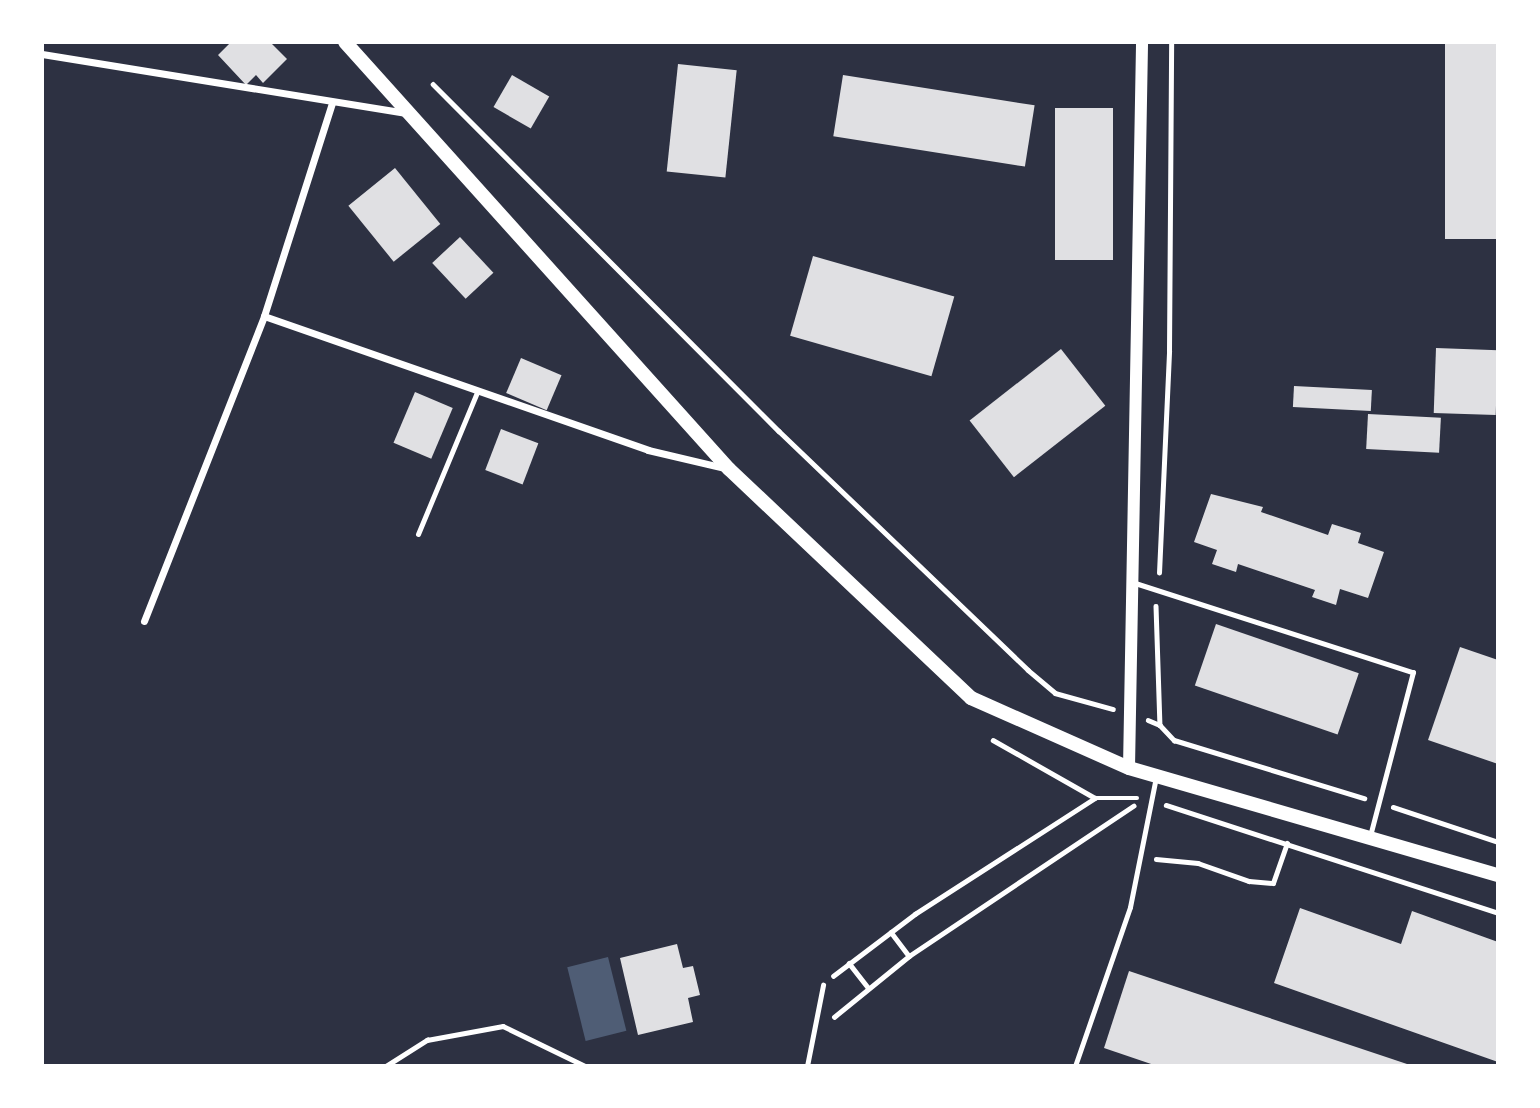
<!DOCTYPE html>
<html>
<head>
<meta charset="utf-8">
<style>
  body { margin:0 }
  #map { position:relative; width:1540px; height:1108px; overflow:hidden; background:#2d3142; font-family:"DM Sans",sans-serif }
  div>[style] { position:absolute }
  .water>* { inset:0; background:#4f5d75; transform-origin:0 0 }
  .building>* { inset:0; background:#e0e0e3; transform-origin:0 0 }
  .path>* { height:4.5px; margin:-2.25px; padding:0 2.25px; transform-origin:2.25px; border-radius:2.25px; background:#fff }
  .service>* { height:5px; margin:-2.5px; padding:0 2.5px; transform-origin:2.5px; border-radius:2.5px; background:#fff }
  .minor>* { height:7px; margin:-3.5px; padding:0 3.5px; transform-origin:3.5px; border-radius:3.5px; background:#fff }
  .tertiary>* { height:12px; margin:-6px; padding:0 6px; transform-origin:6px; border-radius:6px; background:#fff }
  .secondary>* { height:14px; margin:-7px; padding:0 7px; transform-origin:7px; border-radius:7px; background:#fff }
  span { translate:-50% -50%; white-space:nowrap; text-align:center; line-height:1.15; -webkit-text-stroke:5px #fff; paint-order:stroke }
  .frame { position:absolute; inset:0; border:44px solid #fff; pointer-events:none }
</style>
</head>
<body>
<div id="map">
  <div class="water">
    <div style="left:608px;top:957px;width:76px;height:42px;rotate:76deg"></div>
  </div>
  <div class="building">
    <div style="clip-path:polygon(231px 42px,270px 42px,287px 59px,263px 83px,256px 75px,246px 85px,218px 55px)"></div>
    <div style="left:1445px;top:42px;width:53px;height:197px"></div>
    <div style="left:678px;top:64px;width:59px;height:108px;rotate:6deg"></div>
    <div style="left:512px;top:75px;width:43px;height:37px;rotate:30deg"></div>
    <div style="left:843px;top:75px;width:194px;height:62px;rotate:9deg"></div>
    <div style="left:1055px;top:108px;width:58px;height:152px"></div>
    <div style="left:395px;top:168px;width:72px;height:60px;rotate:51deg"></div>
    <div style="left:460px;top:237px;width:49px;height:38px;rotate:47deg"></div>
    <div style="left:813px;top:256px;width:147px;height:83px;rotate:16deg"></div>
    <div style="left:1436px;top:348px;width:62px;height:65px;rotate:2deg"></div>
    <div style="left:1061px;top:349px;width:72px;height:116px;rotate:52deg"></div>
    <div style="left:521px;top:358px;width:44px;height:38px;rotate:23deg"></div>
    <div style="left:1294px;top:386px;width:78px;height:21px;rotate:3deg"></div>
    <div style="left:415px;top:392px;width:41px;height:55px;rotate:23deg"></div>
    <div style="left:1368px;top:414px;width:73px;height:35px;rotate:3deg"></div>
    <div style="left:501px;top:429px;width:40px;height:44px;rotate:21deg"></div>
    <div style="clip-path:polygon(1211px 494px,1263px 507px,1261px 512px,1328px 535px,1332px 524px,1361px 533px,1358px 543px,1384px 552px,1368px 598px,1340px 589px,1336px 605px,1312px 597px,1315px 590px,1238px 564px,1236px 572px,1212px 564px,1217px 550px,1194px 542px)"></div>
    <div style="left:1216px;top:624px;width:151px;height:65px;rotate:19deg"></div>
    <div style="clip-path:polygon(1460px 647px,1498px 660px,1498px 764px,1428px 740px)"></div>
    <div style="clip-path:polygon(1300px 908px,1401px 944px,1412px 911px,1498px 942px,1498px 1062px,1274px 983px)"></div>
    <div style="clip-path:polygon(677px 944px,683px 968px,693px 966px,700px 995px,688px 998px,693px 1022px,638px 1035px,620px 958px)"></div>
    <div style="clip-path:polygon(1129px 971px,1413px 1066px,1157px 1066px,1104px 1048px)"></div>
  </div>
  <div class="path">
    <div style="left:433px;top:84px;width:490px;rotate:45.1deg"></div>
    <div style="left:779px;top:431px;width:345px;rotate:43.8deg"></div>
    <div style="left:1028px;top:670px;width:35px;rotate:40deg"></div>
    <div style="left:1055px;top:693px;width:60px;rotate:15.4deg"></div>
    <div style="left:1159px;top:573px;width:222px;rotate:-87.4deg"></div>
    <div style="left:1169px;top:351px;width:309px;rotate:-89.6deg"></div>
    <div style="left:1156px;top:606px;width:119px;rotate:88.1deg"></div>
    <div style="left:1148px;top:720px;width:13px;rotate:23deg"></div>
    <div style="left:1160px;top:725px;width:21px;rotate:47deg"></div>
    <div style="left:1174px;top:740px;width:199px;rotate:17deg"></div>
    <div style="left:993px;top:740px;width:117px;rotate:29.6deg"></div>
    <div style="left:1166px;top:805px;width:349px;rotate:18deg"></div>
    <div style="left:1393px;top:807px;width:111px;rotate:18.4deg"></div>
    <div style="left:1156px;top:859px;width:42px;rotate:5.4deg"></div>
    <div style="left:1198px;top:863px;width:54px;rotate:19.4deg"></div>
    <div style="left:1249px;top:881px;width:24px;rotate:5deg"></div>
    <div style="left:1273px;top:883px;width:42px;rotate:-70.7deg"></div>
    <div style="left:891px;top:932px;width:30px;rotate:53deg"></div>
    <div style="left:849px;top:963px;width:31px;rotate:52deg"></div>
    <div style="left:833px;top:976px;width:103px;rotate:-37.1deg"></div>
    <div style="left:915px;top:914px;width:214px;rotate:-32.8deg"></div>
    <div style="left:1095px;top:798px;width:42px"></div>
    <div style="left:834px;top:1017px;width:97px;rotate:-39.1deg"></div>
    <div style="left:909px;top:956px;width:270px;rotate:-33.8deg"></div>
    <div style="left:386px;top:1066px;width:49px;rotate:-32.4deg"></div>
    <div style="left:427px;top:1040px;width:77px;rotate:-10.4deg"></div>
    <div style="left:503px;top:1026px;width:91px;rotate:26deg"></div>
  </div>
  <div class="service">
    <div style="left:418px;top:534px;width:156px;rotate:-67.4deg"></div>
    <div style="left:1135px;top:583px;width:292px;rotate:17.8deg"></div>
    <div style="left:1413px;top:672px;width:170px;rotate:104.7deg"></div>
    <div style="left:807px;top:1066px;width:83px;rotate:-78.8deg"></div>
    <div style="left:1075px;top:1066px;width:168px;rotate:-70.9deg"></div>
    <div style="left:1130px;top:907px;width:133px;rotate:-78.7deg"></div>
  </div>
  <div class="minor">
    <div style="left:42px;top:54px;width:369px;rotate:9.2deg"></div>
    <div style="left:264px;top:316px;width:407px;rotate:19.2deg"></div>
    <div style="left:648px;top:450px;width:78px;rotate:13.3deg"></div>
    <div style="left:144px;top:621px;width:328px;rotate:-68.5deg"></div>
    <div style="left:264px;top:316px;width:224px;rotate:-72.3deg"></div>
  </div>
  <div class="tertiary">
    <div style="left:1129px;top:768px;width:726px;rotate:-88.97deg"></div>
  </div>
  <div class="secondary">
    <div style="left:345px;top:42px;width:574px;rotate:48.04deg"></div>
    <div style="left:729px;top:469px;width:333px;rotate:43.4deg"></div>
    <div style="left:971px;top:698px;width:173px;rotate:23.9deg"></div>
    <div style="left:1129px;top:768px;width:384px;rotate:16.2deg"></div>
  </div>
  <div class="frame"></div>
</div>
</body>
</html>
